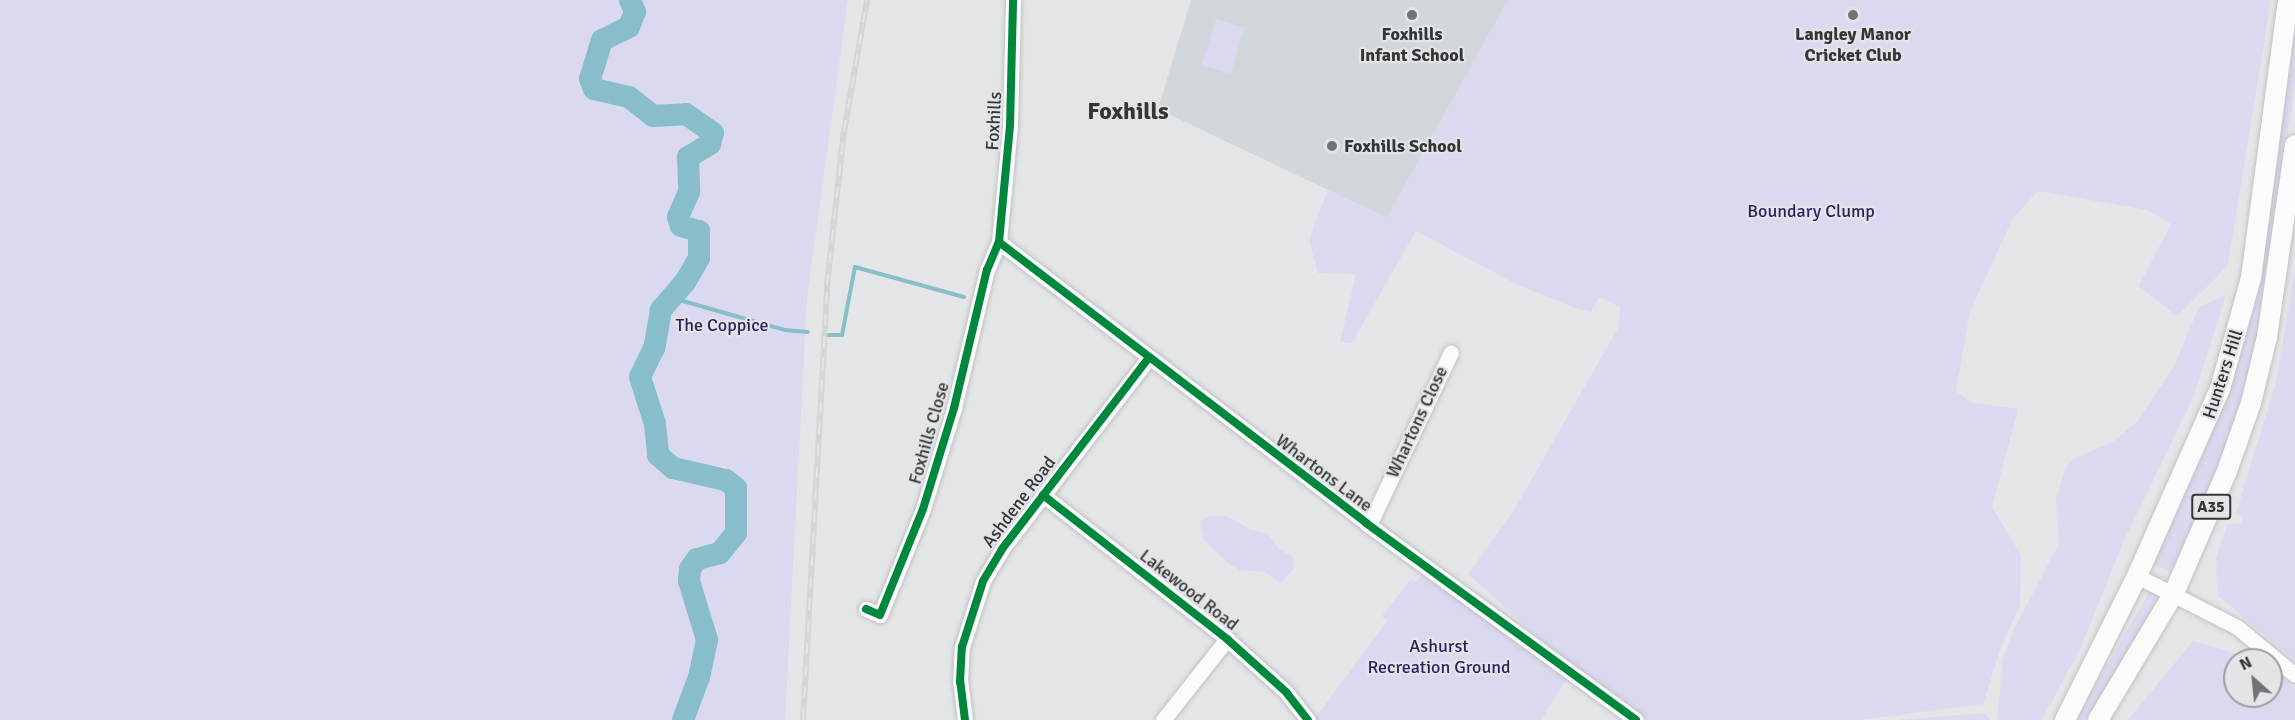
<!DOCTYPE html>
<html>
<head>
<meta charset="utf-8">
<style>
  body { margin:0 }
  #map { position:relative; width:2295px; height:720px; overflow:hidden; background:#e3e5e7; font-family:Signika,sans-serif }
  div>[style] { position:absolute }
  .built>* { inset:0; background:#d2d7dc }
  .green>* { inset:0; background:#dbd9f0; transform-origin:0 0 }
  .stream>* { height:4px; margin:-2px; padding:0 2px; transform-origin:2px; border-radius:2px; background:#87bec9 }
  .river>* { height:22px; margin:-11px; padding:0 11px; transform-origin:11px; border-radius:11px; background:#87bec9 }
  .roads { filter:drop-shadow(0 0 2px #c1c2c4) drop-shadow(0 0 2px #c1c2c4) }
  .minor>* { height:15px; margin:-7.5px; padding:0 7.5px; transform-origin:7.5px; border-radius:7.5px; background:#fbfbfb }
  .major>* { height:20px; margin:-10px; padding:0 10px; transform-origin:10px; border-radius:10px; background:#fbfbfb }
  .rail>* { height:6px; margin-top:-3px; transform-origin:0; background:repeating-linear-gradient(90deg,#e2e5e8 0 11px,#d5d5d5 0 22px); box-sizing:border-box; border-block:2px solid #d5d5d5 }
  .cycleway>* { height:8px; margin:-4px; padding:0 4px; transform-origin:4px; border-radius:4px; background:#00873e }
  .dots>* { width:16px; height:16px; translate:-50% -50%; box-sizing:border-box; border:3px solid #e2e5e8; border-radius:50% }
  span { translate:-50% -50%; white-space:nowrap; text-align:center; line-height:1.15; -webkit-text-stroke:4.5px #e2e5e8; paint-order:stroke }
  .shield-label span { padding:2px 4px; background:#e2e5e8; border:2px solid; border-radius:4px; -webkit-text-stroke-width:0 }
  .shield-label { font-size:16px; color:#343537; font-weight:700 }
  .poi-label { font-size:18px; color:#343537; font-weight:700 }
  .left { translate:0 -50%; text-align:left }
  .street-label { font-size:18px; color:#343537 }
  .park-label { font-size:18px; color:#301e60 }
  .district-label { font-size:24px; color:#343537; font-weight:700 }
  .north { position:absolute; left:2223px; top:648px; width:60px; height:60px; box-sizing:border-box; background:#e2e5e8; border:2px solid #9c9fa1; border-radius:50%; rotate:333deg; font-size:16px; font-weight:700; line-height:24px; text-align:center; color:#343537 }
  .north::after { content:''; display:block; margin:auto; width:21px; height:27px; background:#717375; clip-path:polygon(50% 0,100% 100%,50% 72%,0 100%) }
</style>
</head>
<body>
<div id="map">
  <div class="built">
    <div style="clip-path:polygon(1191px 0,1508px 0,1387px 218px,1158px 109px)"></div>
  </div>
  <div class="green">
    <div style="clip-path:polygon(evenodd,0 0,848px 0,807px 298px,785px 720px,0 720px,0 0,666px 295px,672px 300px,664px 310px,655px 357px,643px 378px,661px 426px,660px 441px,674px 461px,726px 467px,745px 492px,747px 515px,745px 528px,727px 551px,697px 569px,698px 589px,715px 645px,697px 700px,692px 697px,704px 638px,684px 571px,689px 564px,726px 541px,733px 524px,735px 495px,717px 479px,675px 474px,661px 466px,644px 442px,653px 426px,636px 381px,650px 351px,661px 302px,666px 295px)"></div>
    <div style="clip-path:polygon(1508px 0,2271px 0,2228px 265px,2212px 282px,2177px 316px,2139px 286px,2171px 224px,2148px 210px,2038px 191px,2013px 218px,1970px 311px,1956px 391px,1970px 402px,2018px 409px,1992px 507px,2021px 555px,2020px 605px,2001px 647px,1983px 704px,1859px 720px,1649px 720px,1561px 658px,1468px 574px,1513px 512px,1618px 328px,1620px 307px,1599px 297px,1591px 312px,1575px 308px,1518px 285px,1416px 231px,1352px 343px,1340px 342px,1356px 274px,1318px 273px,1309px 240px,1328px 190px,1387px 218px)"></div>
    <div style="left:1216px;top:19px;width:30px;height:48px;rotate:17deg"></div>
    <div style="clip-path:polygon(2295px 24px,2295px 84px,2262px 310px,2245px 394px,2217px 484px,2176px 570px,2170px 572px,2156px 565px,2155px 555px,2260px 280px)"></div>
    <div style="clip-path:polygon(2295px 269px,2295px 660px,2218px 596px,2216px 557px,2228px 524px,2241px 523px,2243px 517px,2236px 513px,2276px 382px)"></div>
    <div style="clip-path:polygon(2226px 295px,2193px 398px,2125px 538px,2081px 647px,2042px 720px,1997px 720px,2003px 659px,2014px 629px,2059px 544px,2056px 499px,2066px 467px,2073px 459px,2114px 441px,2138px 421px,2174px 366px,2199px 307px)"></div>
    <div style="clip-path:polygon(1209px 516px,1227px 516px,1251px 530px,1267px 533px,1279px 549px,1293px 557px,1294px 568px,1281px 583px,1265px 572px,1240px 570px,1228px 563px,1204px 540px,1200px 521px)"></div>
    <div style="clip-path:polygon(1427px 568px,1571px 672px,1541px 720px,1314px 720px,1387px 621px,1382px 616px,1411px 579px,1416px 582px)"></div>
    <div style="clip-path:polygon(2151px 589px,2160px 596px,2151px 615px,2086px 720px,2076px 720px)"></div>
    <div style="clip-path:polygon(2193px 641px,2258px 660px,2235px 660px,2235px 696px,2271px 696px,2271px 669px,2295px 689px,2295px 720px,2128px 720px)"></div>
    <div style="clip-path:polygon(1985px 713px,1990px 720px,1895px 720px,1896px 720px)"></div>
  </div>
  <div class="stream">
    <div style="left:669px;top:297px;width:121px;rotate:15.9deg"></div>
    <div style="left:785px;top:330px;width:23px;rotate:5deg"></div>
    <div style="left:825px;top:335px;width:17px"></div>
    <div style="left:842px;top:335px;width:69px;rotate:-79.2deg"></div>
    <div style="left:855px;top:267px;width:113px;rotate:15.4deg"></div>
  </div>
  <div class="river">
    <div style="left:630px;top:0;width:13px;rotate:67deg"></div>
    <div style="left:635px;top:12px;width:16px;rotate:112deg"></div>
    <div style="left:629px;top:27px;width:30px;rotate:154deg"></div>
    <div style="left:602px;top:40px;width:41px;rotate:107.1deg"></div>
    <div style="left:590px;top:79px;width:11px;rotate:68deg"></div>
    <div style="left:594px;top:89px;width:36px;rotate:13deg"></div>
    <div style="left:629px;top:97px;width:31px;rotate:38deg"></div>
    <div style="left:653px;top:116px;width:33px;rotate:-3deg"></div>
    <div style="left:686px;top:114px;width:33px;rotate:35deg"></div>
    <div style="left:713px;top:133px;width:11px;rotate:105deg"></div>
    <div style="left:710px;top:144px;width:26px;rotate:149deg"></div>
    <div style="left:688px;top:157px;width:35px;rotate:88deg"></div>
    <div style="left:689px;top:192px;width:27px;rotate:114deg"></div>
    <div style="left:678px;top:217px;width:9px;rotate:72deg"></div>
    <div style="left:681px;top:226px;width:19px;rotate:16deg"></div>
    <div style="left:699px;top:231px;width:27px;rotate:90deg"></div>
    <div style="left:699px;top:258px;width:28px;rotate:120deg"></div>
    <div style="left:685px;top:282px;width:37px;rotate:131deg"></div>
    <div style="left:661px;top:310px;width:39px;rotate:100deg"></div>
    <div style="left:654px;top:348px;width:32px;rotate:116deg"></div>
    <div style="left:640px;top:377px;width:49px;rotate:72.3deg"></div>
    <div style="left:655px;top:424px;width:31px;rotate:84deg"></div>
    <div style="left:658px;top:455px;width:20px;rotate:41deg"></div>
    <div style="left:673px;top:468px;width:54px;rotate:12.8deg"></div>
    <div style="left:726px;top:480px;width:13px;rotate:39deg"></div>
    <div style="left:736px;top:488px;width:45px;rotate:90deg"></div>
    <div style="left:736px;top:533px;width:26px;rotate:129deg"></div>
    <div style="left:720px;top:553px;width:24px;rotate:165deg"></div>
    <div style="left:697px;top:559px;width:12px;rotate:125deg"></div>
    <div style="left:690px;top:569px;width:12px;rotate:95deg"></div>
    <div style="left:689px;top:581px;width:62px;rotate:73deg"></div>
    <div style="left:707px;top:640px;width:38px;rotate:102deg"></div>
    <div style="left:699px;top:677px;width:46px;rotate:110.4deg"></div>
  </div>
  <div class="roads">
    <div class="minor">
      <div style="left:999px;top:242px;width:462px;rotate:37.4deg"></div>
      <div style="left:1366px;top:523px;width:334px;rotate:36.1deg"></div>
      <div style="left:999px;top:242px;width:117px;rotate:-84.6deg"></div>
      <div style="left:1010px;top:126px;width:126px;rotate:-88.6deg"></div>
      <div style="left:1043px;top:495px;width:234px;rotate:38deg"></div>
      <div style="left:1227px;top:639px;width:79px;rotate:41.9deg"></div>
      <div style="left:1286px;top:692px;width:36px;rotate:52deg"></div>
      <div style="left:1369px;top:525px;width:191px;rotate:-64.6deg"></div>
      <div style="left:2137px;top:576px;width:112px;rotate:27deg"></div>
      <div style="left:2237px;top:627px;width:75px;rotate:39.6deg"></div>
      <div style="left:866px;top:609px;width:15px;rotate:23deg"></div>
      <div style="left:880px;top:615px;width:114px;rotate:-67.9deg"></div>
      <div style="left:923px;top:509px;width:106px;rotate:-72.9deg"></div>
      <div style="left:954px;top:408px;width:142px;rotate:-76.6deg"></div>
      <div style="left:987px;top:270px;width:30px;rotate:-67deg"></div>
      <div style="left:965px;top:720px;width:38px;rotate:-97deg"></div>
      <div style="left:960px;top:682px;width:35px;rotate:-87deg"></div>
      <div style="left:962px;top:647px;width:69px;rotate:-72.3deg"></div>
      <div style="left:983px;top:581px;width:37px;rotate:-59deg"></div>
      <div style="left:1002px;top:549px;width:240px;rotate:-52.5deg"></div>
      <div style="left:1163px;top:720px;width:103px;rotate:-51.7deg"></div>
    </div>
    <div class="major">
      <div style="left:2065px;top:720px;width:161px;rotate:-63.4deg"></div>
      <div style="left:2137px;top:576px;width:205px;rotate:-66.1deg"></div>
      <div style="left:2220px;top:389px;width:115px;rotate:-74.4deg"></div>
      <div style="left:2251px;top:278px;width:280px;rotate:-82.4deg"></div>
      <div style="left:2098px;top:720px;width:148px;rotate:-59.1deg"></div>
      <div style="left:2174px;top:593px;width:133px;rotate:-66.5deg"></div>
      <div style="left:2227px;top:471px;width:72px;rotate:-70.6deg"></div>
      <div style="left:2251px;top:403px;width:68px;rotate:-76.4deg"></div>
      <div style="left:2267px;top:337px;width:194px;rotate:-81.7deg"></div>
    </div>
  </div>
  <div class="rail">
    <div style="left:803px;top:720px;width:436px;rotate:-86.8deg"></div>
    <div style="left:827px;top:285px;width:155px;rotate:-83.7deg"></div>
    <div style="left:844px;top:131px;width:133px;rotate:-80deg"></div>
  </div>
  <div class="cycleway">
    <div style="left:999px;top:242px;width:462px;rotate:37.4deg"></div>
    <div style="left:1366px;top:523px;width:334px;rotate:36.1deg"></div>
    <div style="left:999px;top:242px;width:117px;rotate:-84.6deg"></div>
    <div style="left:1010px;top:126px;width:126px;rotate:-88.6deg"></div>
    <div style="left:1043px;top:495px;width:234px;rotate:38deg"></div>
    <div style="left:1227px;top:639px;width:79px;rotate:41.9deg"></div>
    <div style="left:1286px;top:692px;width:36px;rotate:52deg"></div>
    <div style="left:866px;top:609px;width:15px;rotate:23deg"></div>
    <div style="left:880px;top:615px;width:114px;rotate:-67.9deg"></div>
    <div style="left:923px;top:509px;width:106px;rotate:-72.9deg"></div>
    <div style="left:954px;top:408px;width:142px;rotate:-76.6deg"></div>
    <div style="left:987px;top:270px;width:30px;rotate:-67deg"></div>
    <div style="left:965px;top:720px;width:38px;rotate:-97deg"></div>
    <div style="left:960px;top:682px;width:35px;rotate:-87deg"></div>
    <div style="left:962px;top:647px;width:69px;rotate:-72.3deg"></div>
    <div style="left:983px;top:581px;width:37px;rotate:-59deg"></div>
    <div style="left:1002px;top:549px;width:240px;rotate:-52.5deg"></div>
  </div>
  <div class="dots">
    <div style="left:1412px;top:15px;background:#717375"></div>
    <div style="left:1853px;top:15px;background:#717375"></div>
    <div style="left:1332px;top:146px;background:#717375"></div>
  </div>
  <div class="shield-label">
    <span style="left:2211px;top:507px">A35</span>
  </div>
  <div class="poi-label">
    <span style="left:1412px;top:45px">Foxhills<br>Infant School</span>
    <span style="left:1853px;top:45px">Langley Manor<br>Cricket Club</span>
    <span class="left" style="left:1344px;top:146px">Foxhills School</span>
  </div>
  <div class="street-label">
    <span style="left:994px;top:121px;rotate:-87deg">Foxhills</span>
    <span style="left:2223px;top:374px;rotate:-72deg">Hunters Hill</span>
    <span style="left:1417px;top:422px;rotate:-65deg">Whartons Close</span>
    <span style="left:929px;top:433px;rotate:-74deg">Foxhills Close</span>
    <span style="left:1324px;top:473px;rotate:37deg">Whartons Lane</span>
    <span style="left:1019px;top:502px;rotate:-53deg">Ashdene Road</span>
    <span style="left:1189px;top:590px;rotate:38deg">Lakewood Road</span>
  </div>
  <div class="park-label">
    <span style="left:1811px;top:211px">Boundary Clump</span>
    <span style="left:722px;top:325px">The Coppice</span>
    <span style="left:1439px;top:657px">Ashurst<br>Recreation Ground</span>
  </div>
  <div class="district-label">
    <span style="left:1128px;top:112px">Foxhills</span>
  </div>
  <div class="north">N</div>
</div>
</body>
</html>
